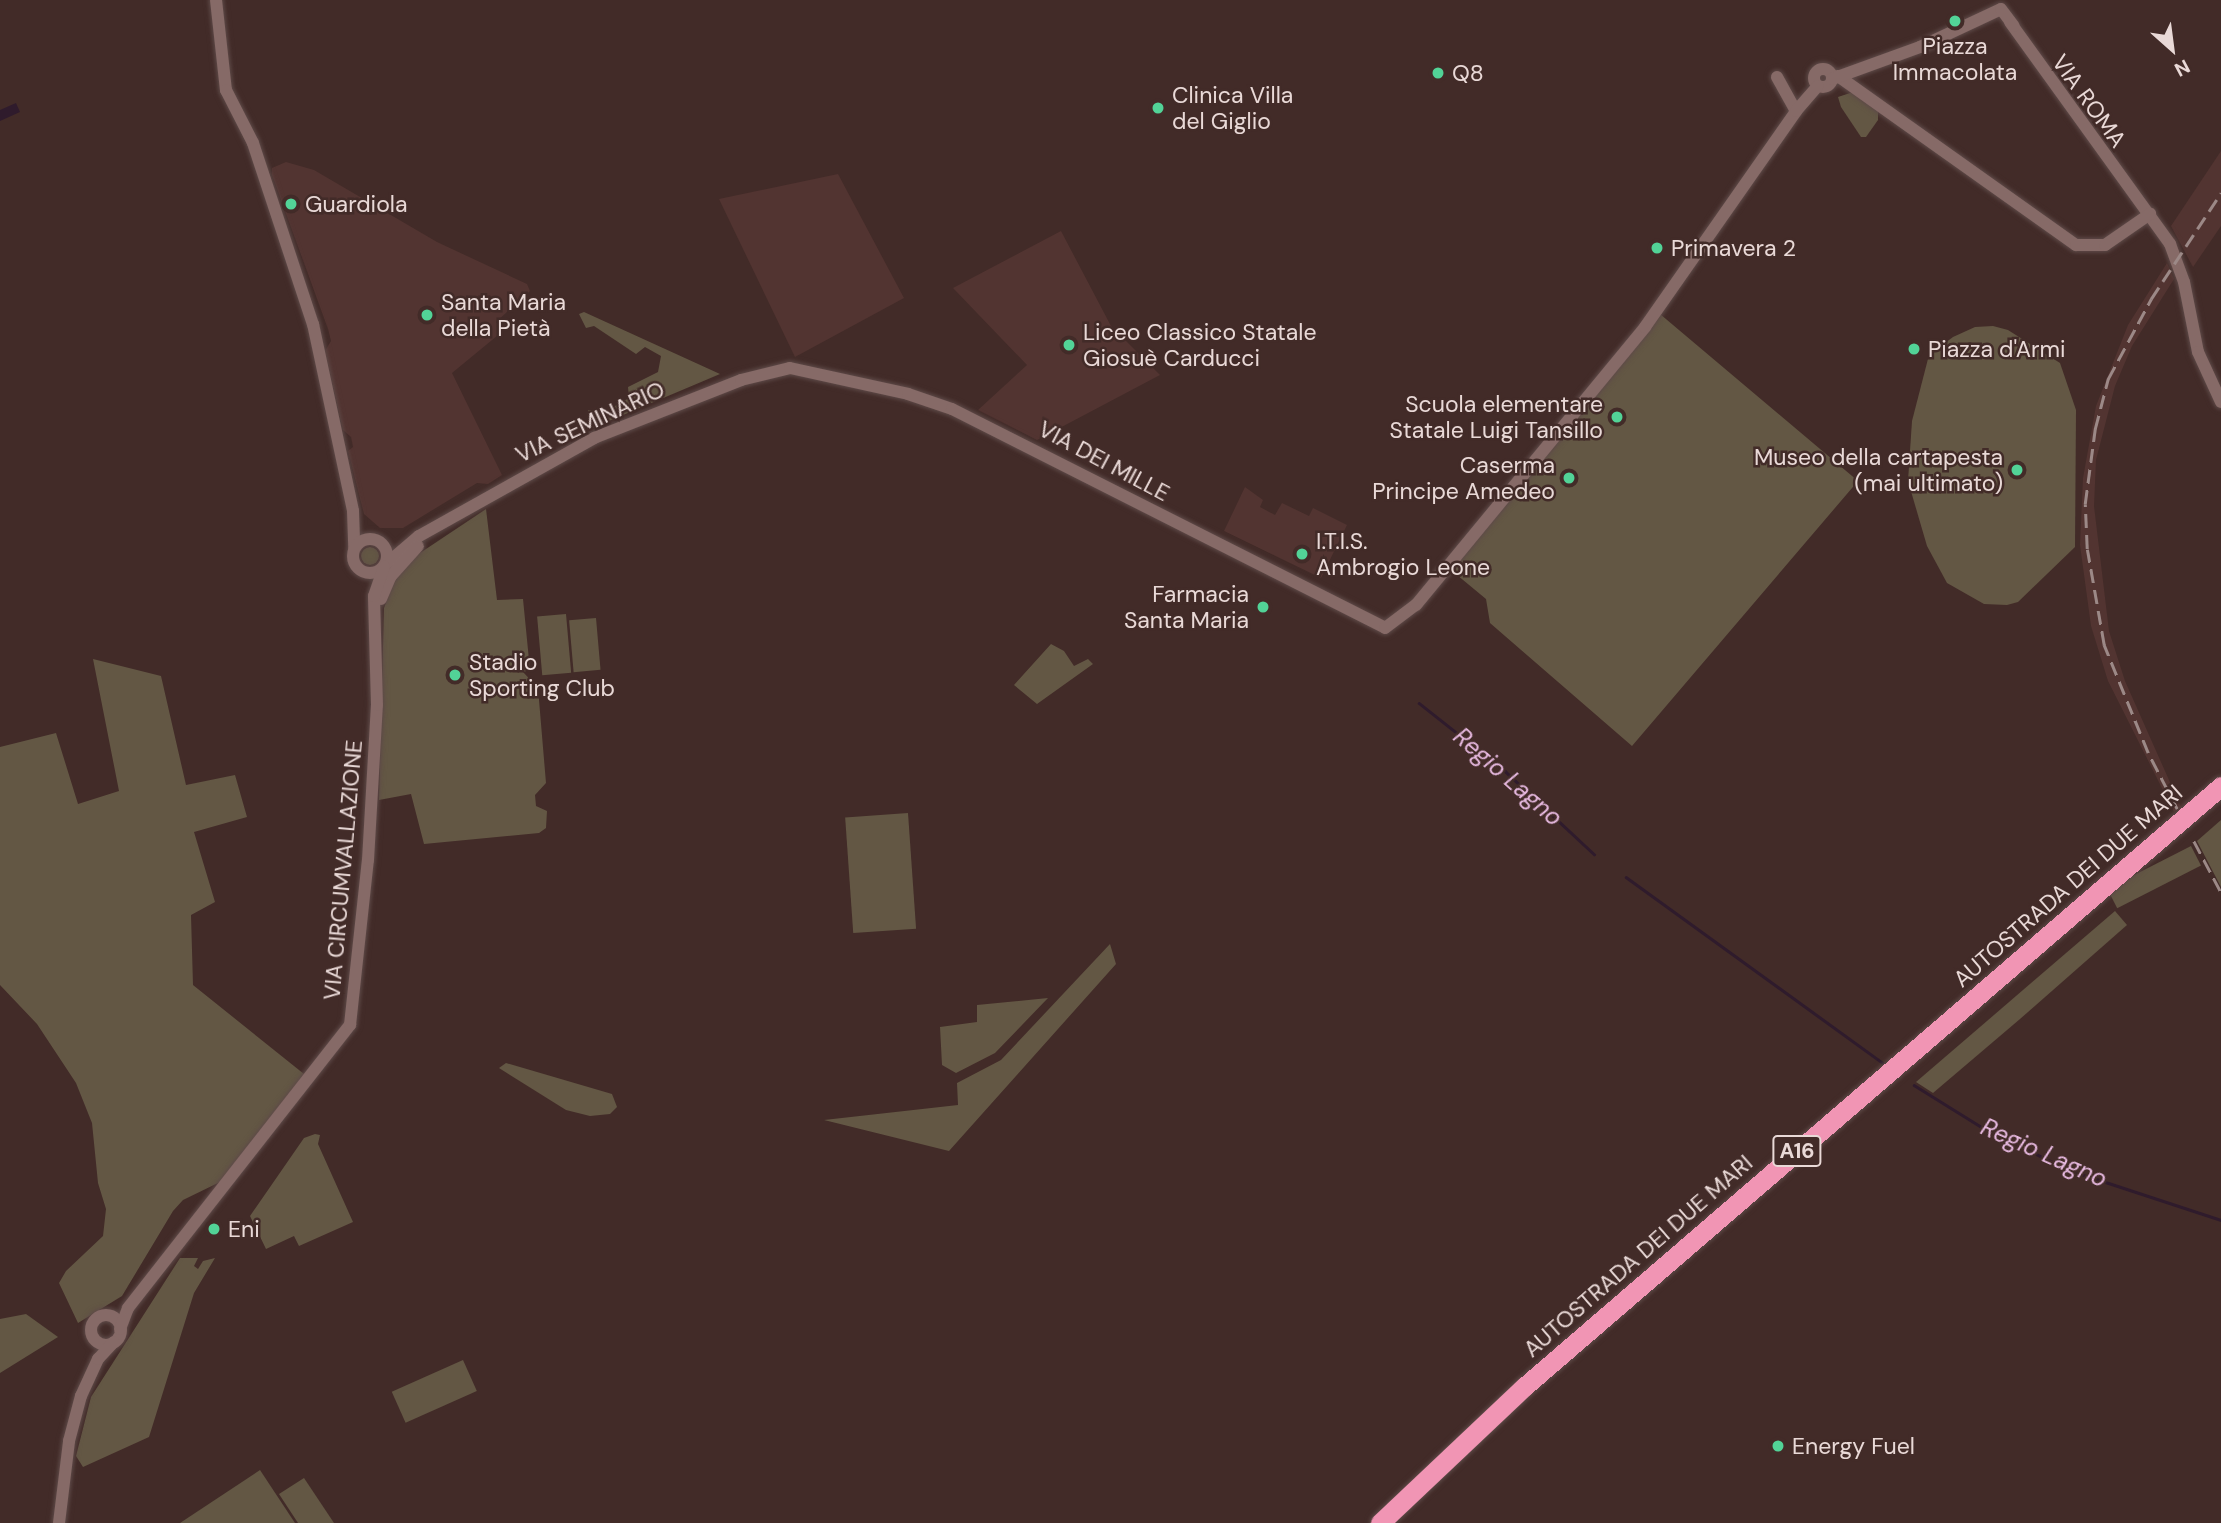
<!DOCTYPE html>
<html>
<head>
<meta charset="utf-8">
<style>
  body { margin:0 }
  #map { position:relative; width:2221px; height:1523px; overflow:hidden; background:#422b28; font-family:"DM Sans",sans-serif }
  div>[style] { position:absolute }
  .built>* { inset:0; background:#523431 }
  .green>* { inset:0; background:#635744; transform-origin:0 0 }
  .round { border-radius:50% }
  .water>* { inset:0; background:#2f1b2c }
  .stream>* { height:2.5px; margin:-1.25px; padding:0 1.25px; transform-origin:1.25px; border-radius:1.25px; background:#2f1b2c }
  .roads { filter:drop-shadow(0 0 2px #5e4a48) drop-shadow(0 0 2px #5e4a48) }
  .tertiary>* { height:12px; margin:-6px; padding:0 6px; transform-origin:6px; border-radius:6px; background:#866a67 }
  .tertiary>.ring { margin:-6px; padding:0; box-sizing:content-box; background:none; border:12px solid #866a67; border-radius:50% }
  .motorway>* { height:19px; margin:-9.5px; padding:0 9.5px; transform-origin:9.5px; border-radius:9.5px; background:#f195b4 }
  .rail>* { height:2.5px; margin-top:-1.25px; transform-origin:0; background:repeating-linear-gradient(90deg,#9c8987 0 14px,transparent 0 21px) }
  .dots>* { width:19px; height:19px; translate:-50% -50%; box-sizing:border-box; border:4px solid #422b28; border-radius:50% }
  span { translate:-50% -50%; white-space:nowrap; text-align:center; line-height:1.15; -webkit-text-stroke:5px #422b28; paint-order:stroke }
  .shield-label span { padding:2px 5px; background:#422b28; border:2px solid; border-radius:5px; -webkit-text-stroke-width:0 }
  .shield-label { font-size:21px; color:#e9d9d7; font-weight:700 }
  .poi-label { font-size:23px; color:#e9d9d7 }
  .left { translate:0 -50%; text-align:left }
  .right { translate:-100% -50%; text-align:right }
  .street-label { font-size:23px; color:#e9d9d7 }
  .water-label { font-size:24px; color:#e8bae1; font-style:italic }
  .north { position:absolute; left:2137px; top:14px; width:70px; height:70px; -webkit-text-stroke:5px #422b28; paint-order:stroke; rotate:152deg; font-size:19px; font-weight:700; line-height:28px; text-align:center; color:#e9d9d7 }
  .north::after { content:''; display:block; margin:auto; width:24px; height:32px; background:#e9d9d7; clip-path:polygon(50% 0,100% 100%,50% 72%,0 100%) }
</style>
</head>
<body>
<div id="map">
  <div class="built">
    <div style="clip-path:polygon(2221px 151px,2221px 226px,2193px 267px,2171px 226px)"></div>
    <div style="clip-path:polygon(286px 162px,314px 170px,437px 242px,527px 284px,530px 291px,496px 322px,503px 331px,452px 373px,502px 475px,488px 484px,477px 483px,403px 528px,380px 528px,364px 514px,348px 451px,353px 447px,351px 437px,343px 430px,325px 351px,331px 341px,328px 329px,272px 175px,272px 168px)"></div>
    <div style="clip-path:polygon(838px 174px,904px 298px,795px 357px,719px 199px)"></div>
    <div style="clip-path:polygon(1061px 231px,1111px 326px,1160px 375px,1037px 440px,978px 410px,1027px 365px,953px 288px)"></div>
    <div style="clip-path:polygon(2167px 263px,2174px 279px,2132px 346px,2115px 386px,2096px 460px,2094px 506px,2109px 631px,2125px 681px,2181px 807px,2174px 812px,2108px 681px,2091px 626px,2080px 545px,2083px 478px,2096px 406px,2128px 325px)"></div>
    <div style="clip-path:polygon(1245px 487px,1263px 500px,1260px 507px,1275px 515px,1282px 503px,1309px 516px,1313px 508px,1347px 525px,1321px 578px,1224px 531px)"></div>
  </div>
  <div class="green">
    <div style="clip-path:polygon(1853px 92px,1878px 111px,1878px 120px,1866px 137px,1861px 137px,1841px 107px,1838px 97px)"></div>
    <div style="clip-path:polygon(584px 312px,720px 374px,590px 429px,588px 410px,608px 410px,629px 398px,628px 387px,658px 372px,661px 356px,645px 347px,636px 354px,594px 326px,586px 328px,579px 314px)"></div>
    <div style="clip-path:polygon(1660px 314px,1858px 481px,1632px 746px,1490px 623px,1486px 599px,1451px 570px)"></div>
    <div style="clip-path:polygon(1993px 326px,2008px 330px,2060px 363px,2076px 410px,2075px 547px,2018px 602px,2007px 605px,1984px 604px,1947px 583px,1927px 546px,1908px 481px,1912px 421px,1929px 355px,1953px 337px,1975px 327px)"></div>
    <div style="clip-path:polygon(486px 509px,497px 600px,523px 599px,530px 670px,523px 672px,538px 688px,546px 783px,535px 795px,536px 806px,547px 811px,546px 828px,539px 833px,424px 844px,411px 794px,379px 800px,384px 608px,395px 579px,414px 557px)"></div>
    <div class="round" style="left:361px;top:547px;width:18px;height:18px"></div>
    <div style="left:566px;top:614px;width:59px;height:29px;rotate:85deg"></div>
    <div style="left:596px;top:618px;width:52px;height:27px;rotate:85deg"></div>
    <div style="clip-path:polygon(1051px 644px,1064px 651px,1074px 666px,1088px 659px,1093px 664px,1037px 704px,1014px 685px)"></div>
    <div style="clip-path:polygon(93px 659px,161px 676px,186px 785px,235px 775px,247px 817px,194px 832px,215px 902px,191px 915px,193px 985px,304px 1074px,220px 1182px,183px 1200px,173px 1211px,122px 1296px,78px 1323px,59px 1283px,66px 1271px,103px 1236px,106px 1209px,98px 1183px,92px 1123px,76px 1083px,37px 1024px,0 985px,0 747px,56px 733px,78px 804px,119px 791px)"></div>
    <div style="left:908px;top:813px;width:116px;height:63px;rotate:86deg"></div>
    <div style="clip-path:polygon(2221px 820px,2221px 887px,2197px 841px)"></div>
    <div style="left:2191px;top:846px;width:22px;height:94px;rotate:63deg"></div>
    <div style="clip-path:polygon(2115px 911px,2127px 925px,2020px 1019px,1933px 1093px,1916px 1082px)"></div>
    <div style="clip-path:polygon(1110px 944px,1116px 964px,949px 1151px,824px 1120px,958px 1105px,957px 1083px,1001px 1060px)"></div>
    <div style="clip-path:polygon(1048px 998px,995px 1053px,956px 1073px,942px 1065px,940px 1027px,977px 1022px,977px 1005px)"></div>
    <div style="clip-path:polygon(506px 1063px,612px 1094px,617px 1107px,610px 1114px,590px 1116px,566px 1110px,499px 1068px)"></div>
    <div style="clip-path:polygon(315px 1134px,320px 1135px,318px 1144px,353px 1222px,299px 1246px,294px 1236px,266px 1249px,250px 1216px,304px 1138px)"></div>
    <div style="clip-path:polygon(180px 1258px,198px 1258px,194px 1266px,198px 1269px,203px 1261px,215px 1258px,194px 1293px,149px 1437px,83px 1467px,76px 1456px,91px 1397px)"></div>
    <div style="clip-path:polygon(26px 1314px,58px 1337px,0 1373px,0 1319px)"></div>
    <div style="left:463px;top:1360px;width:34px;height:78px;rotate:66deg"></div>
    <div style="clip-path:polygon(260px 1470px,295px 1523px,180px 1523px)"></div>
    <div style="clip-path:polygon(304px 1478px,334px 1523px,298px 1523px,279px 1494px)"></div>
  </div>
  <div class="water">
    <div style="clip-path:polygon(16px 103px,20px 112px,0 121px,0 110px)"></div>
  </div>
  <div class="stream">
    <div style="left:1419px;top:703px;width:110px;rotate:38.3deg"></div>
    <div style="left:1505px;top:771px;width:122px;rotate:43deg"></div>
    <div style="left:1626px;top:877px;width:317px;rotate:35.9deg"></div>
    <div style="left:1914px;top:1085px;width:81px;rotate:31.9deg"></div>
    <div style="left:1983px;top:1128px;width:96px;rotate:26deg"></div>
    <div style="left:2069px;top:1170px;width:160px;rotate:18.2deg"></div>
  </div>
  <div class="roads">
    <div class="tertiary">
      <div style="left:216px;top:0;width:91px;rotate:83.7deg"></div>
      <div style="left:226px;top:90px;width:59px;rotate:63deg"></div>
      <div style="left:253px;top:143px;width:191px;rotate:71.7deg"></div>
      <div style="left:313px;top:324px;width:191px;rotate:77.9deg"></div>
      <div style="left:353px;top:511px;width:37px;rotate:88deg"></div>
      <div style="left:2010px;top:22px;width:274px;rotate:54.2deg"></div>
      <div style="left:2170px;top:244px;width:40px;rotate:69.8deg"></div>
      <div style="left:2184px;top:282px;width:71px;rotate:78.7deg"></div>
      <div style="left:2198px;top:352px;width:55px;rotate:65.3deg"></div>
      <div class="ring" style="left:1814px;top:69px;width:6px;height:6px"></div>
      <div style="left:1838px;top:76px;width:292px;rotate:35.4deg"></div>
      <div style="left:2076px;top:245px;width:29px"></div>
      <div style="left:2105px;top:245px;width:55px;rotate:-34.6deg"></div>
      <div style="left:1777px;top:77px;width:39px;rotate:61deg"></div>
      <div style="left:1832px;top:79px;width:94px;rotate:-20deg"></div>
      <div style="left:1920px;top:47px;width:89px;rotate:-25.1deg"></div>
      <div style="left:2001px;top:9px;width:21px;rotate:53deg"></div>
      <div class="ring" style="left:353px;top:539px;width:22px;height:22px"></div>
      <div style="left:386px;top:564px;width:43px;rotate:-40.3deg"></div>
      <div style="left:419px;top:536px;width:201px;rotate:-29.2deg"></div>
      <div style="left:594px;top:438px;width:158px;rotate:-21.5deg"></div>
      <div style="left:741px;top:380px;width:50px;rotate:-13.8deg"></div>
      <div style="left:790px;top:368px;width:121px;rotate:12.4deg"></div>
      <div style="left:908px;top:394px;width:46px;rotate:18.8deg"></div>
      <div style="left:952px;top:409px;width:485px;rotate:26.8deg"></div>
      <div style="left:1385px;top:628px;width:39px;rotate:-37deg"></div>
      <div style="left:1416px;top:605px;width:360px;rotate:-50.5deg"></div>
      <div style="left:1645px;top:327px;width:264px;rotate:-55deg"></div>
      <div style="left:1796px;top:111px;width:33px;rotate:-49deg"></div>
      <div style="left:381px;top:599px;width:25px;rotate:-67deg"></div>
      <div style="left:391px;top:576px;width:40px;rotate:-48deg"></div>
      <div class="ring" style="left:91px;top:1315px;width:18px;height:18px"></div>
      <div style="left:120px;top:1329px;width:22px;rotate:-69deg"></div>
      <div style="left:128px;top:1308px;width:360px;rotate:-51.9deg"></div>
      <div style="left:350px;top:1025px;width:166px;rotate:-83.8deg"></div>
      <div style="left:368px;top:860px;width:155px;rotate:-86.7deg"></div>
      <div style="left:377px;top:705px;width:109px;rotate:-91.6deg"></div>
      <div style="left:374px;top:596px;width:31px;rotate:-71deg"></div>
      <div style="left:59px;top:1523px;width:83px;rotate:-83deg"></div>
      <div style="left:69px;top:1441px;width:47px;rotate:-75.1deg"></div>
      <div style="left:81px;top:1396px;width:41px;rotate:-65.3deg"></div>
      <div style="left:98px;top:1359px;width:23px;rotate:-47deg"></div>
    </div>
    <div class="motorway">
      <div style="left:1380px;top:1523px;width:199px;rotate:-43.4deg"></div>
      <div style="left:1525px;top:1386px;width:919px;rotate:-40.76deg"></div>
    </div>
  </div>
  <div class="rail">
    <div style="left:2177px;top:809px;width:63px;rotate:-117.4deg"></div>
    <div style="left:2148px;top:753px;width:117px;rotate:-112.2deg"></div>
    <div style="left:2104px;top:645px;width:97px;rotate:-100deg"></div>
    <div style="left:2087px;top:549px;width:45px;rotate:-92.5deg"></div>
    <div style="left:2085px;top:504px;width:76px;rotate:-82.4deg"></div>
    <div style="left:2095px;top:429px;width:52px;rotate:-75.4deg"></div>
    <div style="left:2108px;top:379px;width:91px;rotate:-61.7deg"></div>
    <div style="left:2151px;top:299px;width:127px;rotate:-56.6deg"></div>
    <div style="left:2194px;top:841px;width:58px;rotate:62.1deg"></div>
  </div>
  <div class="dots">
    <div style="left:1955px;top:21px;background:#52d397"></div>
    <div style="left:1438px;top:73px;background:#52d397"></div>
    <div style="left:1158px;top:108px;background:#52d397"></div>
    <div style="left:291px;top:204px;background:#52d397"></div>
    <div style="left:1657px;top:248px;background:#52d397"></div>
    <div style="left:427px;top:315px;background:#52d397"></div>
    <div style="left:1069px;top:345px;background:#52d397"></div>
    <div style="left:1914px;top:349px;background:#52d397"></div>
    <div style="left:1617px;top:417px;background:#52d397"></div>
    <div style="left:2017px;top:470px;background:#52d397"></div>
    <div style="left:1569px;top:478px;background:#52d397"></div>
    <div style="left:1302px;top:554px;background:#52d397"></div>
    <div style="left:1263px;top:607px;background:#52d397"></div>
    <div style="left:455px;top:675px;background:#52d397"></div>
    <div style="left:214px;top:1229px;background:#52d397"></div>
    <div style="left:1778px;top:1446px;background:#52d397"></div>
  </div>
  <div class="shield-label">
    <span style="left:1797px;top:1151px">A16</span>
  </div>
  <div class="poi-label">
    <span style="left:1955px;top:59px">Piazza<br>Immacolata</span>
    <span class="left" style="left:1452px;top:73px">Q8</span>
    <span class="left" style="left:1172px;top:108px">Clinica Villa<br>del Giglio</span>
    <span class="left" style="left:305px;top:204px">Guardiola</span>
    <span class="left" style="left:1671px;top:248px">Primavera 2</span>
    <span class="left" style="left:441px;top:315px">Santa Maria<br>della Pietà</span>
    <span class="left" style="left:1083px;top:345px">Liceo Classico Statale<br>Giosuè Carducci</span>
    <span class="left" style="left:1928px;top:349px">Piazza d'Armi</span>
    <span class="right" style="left:1603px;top:417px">Scuola elementare<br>Statale Luigi Tansillo</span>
    <span class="right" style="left:2003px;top:470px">Museo della cartapesta<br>(mai ultimato)</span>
    <span class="right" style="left:1555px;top:478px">Caserma<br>Principe Amedeo</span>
    <span class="left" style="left:1316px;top:554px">I.T.I.S.<br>Ambrogio Leone</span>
    <span class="right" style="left:1249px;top:607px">Farmacia<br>Santa Maria</span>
    <span class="left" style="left:469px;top:675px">Stadio<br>Sporting Club</span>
    <span class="left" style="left:228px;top:1229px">Eni</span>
    <span class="left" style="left:1792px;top:1446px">Energy Fuel</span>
  </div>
  <div class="street-label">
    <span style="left:2089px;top:101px;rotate:54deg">VIA ROMA</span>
    <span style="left:590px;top:422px;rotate:-25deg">VIA SEMINARIO</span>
    <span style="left:1104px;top:461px;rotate:28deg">VIA DEI MILLE</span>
    <span style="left:343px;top:870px;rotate:-85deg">VIA CIRCUMVALLAZIONE</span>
    <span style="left:2068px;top:886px;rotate:-41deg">AUTOSTRADA DEI DUE MARI</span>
    <span style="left:1638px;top:1256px;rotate:-41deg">AUTOSTRADA DEI DUE MARI</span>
  </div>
  <div class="water-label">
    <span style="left:1508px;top:777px;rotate:41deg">Regio Lagno</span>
    <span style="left:2044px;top:1153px;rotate:24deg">Regio Lagno</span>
  </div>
  <div class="north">N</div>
</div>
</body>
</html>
